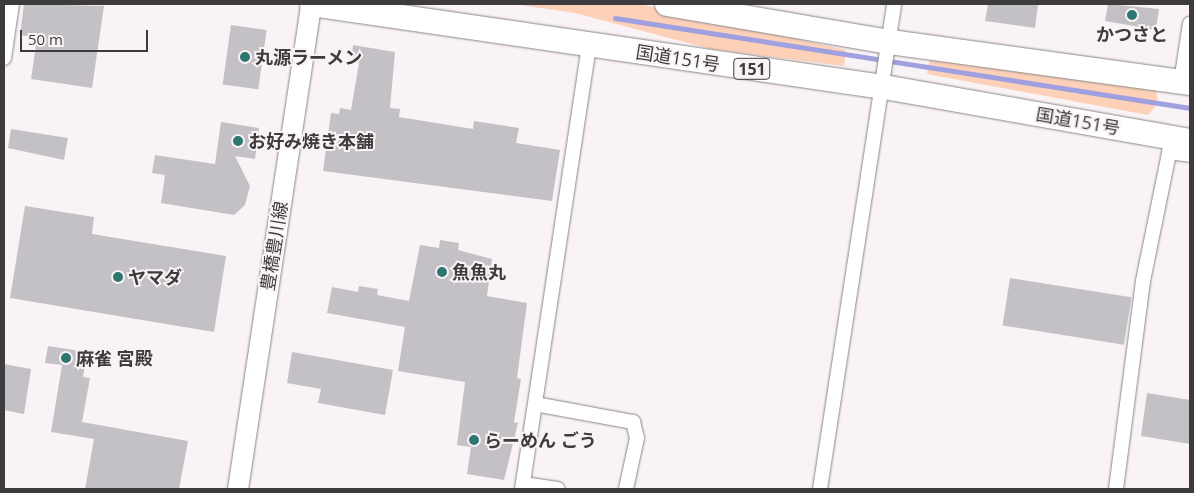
<!DOCTYPE html>
<html>
<head>
<meta charset="utf-8">
<style>
  body { margin:0 }
  #map { position:relative; width:1194px; height:493px; overflow:hidden; background:#f9f3f6; font-family:"Open Sans","Noto Sans JP",sans-serif }
  div>[style] { position:absolute }
  .green>* { inset:0; background:#fdd0b8 }
  .stream>* { height:5px; margin:-2.5px; padding:0 2.5px; transform-origin:2.5px; border-radius:2.5px; background:#9fa0e0 }
  .building>* { inset:0; background:#c4c1c6; transform-origin:0 0 }
  .roads { filter:drop-shadow(0 0 1px #8a8587) drop-shadow(0 0 1px #8a8587) }
  .minor>* { height:14px; margin:-7px; padding:0 7px; transform-origin:7px; border-radius:7px; background:#fff }
  .secondary>* { height:20px; margin:-10px; padding:0 10px; transform-origin:10px; border-radius:10px; background:#fff }
  .trunk>* { height:24px; margin:-12px; padding:0 12px; transform-origin:12px; border-radius:12px; background:#fff }
  .dots>* { width:14px; height:14px; translate:-50% -50%; box-sizing:border-box; border:2px solid #f9f3f6; border-radius:50% }
  span { translate:-50% -50%; white-space:nowrap; text-align:center; line-height:1.15; -webkit-text-stroke:4px #f9f3f6; paint-order:stroke }
  .shield-label span { padding:1px 4px; background:#f9f3f6; border:1px solid; border-radius:4px; -webkit-text-stroke-width:0 }
  .shield-label { font-size:16px; color:#3e3b3c; font-weight:700 }
  .poi-label { font-size:18px; color:#3e3b3c; font-weight:700 }
  .left { translate:0 -50%; text-align:left }
  .street-label { font-size:18px; color:#3e3b3c }
  .frame { position:absolute; inset:0; border:5px solid #3e3b3c; pointer-events:none }
  .scale { position:absolute; left:20px; top:30px; width:128px; height:22px; box-sizing:border-box; border:2px solid #3e3b3c; border-top:0; padding-left:6px; font-size:15px; line-height:18px; white-space:nowrap; color:#3e3b3c; -webkit-text-stroke:4px #f9f3f6; paint-order:stroke }
</style>
</head>
<body>
<div id="map">
  <div class="green">
    <div style="clip-path:polygon(513px 4px,644px 5px,846px 50px,844px 66px,711px 49px,575px 13px)"></div>
    <div style="clip-path:polygon(931px 54px,1156px 90px,1158px 103px,1148px 115px,927px 74px)"></div>
  </div>
  <div class="stream">
    <div style="left:615px;top:18px;width:582px;rotate:8.9deg"></div>
  </div>
  <div class="building">
    <div style="clip-path:polygon(24px 4px,104px 6px,92px 88px,31px 79px,37px 38px,20px 35px)"></div>
    <div style="clip-path:polygon(988px 4px,1038px 4px,1035px 28px,985px 21px)"></div>
    <div style="clip-path:polygon(1108px 4px,1159px 9px,1156px 30px,1105px 21px)"></div>
    <div style="left:231px;top:25px;width:36px;height:60px;rotate:8deg"></div>
    <div style="clip-path:polygon(353px 45px,395px 52px,390px 108px,400px 109px,399px 117px,473px 129px,474px 121px,519px 128px,516px 143px,560px 150px,552px 201px,323px 171px,331px 113px,339px 114px,340px 108px,351px 110px,359px 63px,351px 61px)"></div>
    <div style="clip-path:polygon(221px 122px,259px 128px,255px 159px,235px 156px,250px 186px,245px 205px,234px 215px,161px 203px,165px 175px,152px 173px,155px 155px,215px 164px)"></div>
    <div style="clip-path:polygon(11px 129px,68px 138px,64px 160px,8px 148px)"></div>
    <div style="clip-path:polygon(25px 206px,94px 217px,92px 234px,226px 256px,214px 332px,10px 298px)"></div>
    <div style="clip-path:polygon(440px 240px,459px 243px,458px 250px,492px 259px,487px 296px,527px 303px,517px 378px,521px 379px,514px 422px,518px 423px,504px 480px,467px 474px,471px 447px,457px 445px,465px 382px,398px 371px,405px 327px,327px 313px,332px 287px,358px 292px,359px 286px,378px 289px,377px 295px,409px 301px,420px 245px,439px 248px)"></div>
    <div style="left:1010px;top:278px;width:123px;height:48px;rotate:9deg"></div>
    <div style="clip-path:polygon(48px 346px,87px 352px,83px 377px,90px 378px,82px 422px,188px 441px,179px 489px,85px 489px,94px 439px,51px 432px,62px 365px,45px 363px)"></div>
    <div style="clip-path:polygon(292px 352px,393px 370px,385px 415px,318px 403px,321px 389px,287px 383px)"></div>
    <div style="clip-path:polygon(4px 364px,31px 369px,24px 414px,4px 410px)"></div>
    <div style="clip-path:polygon(1147px 393px,1190px 400px,1190px 444px,1141px 436px)"></div>
  </div>
  <div class="roads">
    <div class="minor">
      <div style="left:4px;top:58px;width:55px;rotate:-81.6deg"></div>
      <div style="left:1181px;top:82px;width:59px;rotate:-81.2deg"></div>
      <div style="left:1169px;top:152px;width:21px;rotate:8deg"></div>
      <div style="left:535px;top:404px;width:100px;rotate:10.4deg"></div>
      <div style="left:633px;top:422px;width:16px;rotate:76deg"></div>
      <div style="left:637px;top:438px;width:52px;rotate:102.2deg"></div>
      <div style="left:523px;top:484px;width:35px;rotate:8deg"></div>
      <div style="left:522px;top:489px;width:450px;rotate:-81.4deg"></div>
      <div style="left:820px;top:489px;width:491px;rotate:-81.3deg"></div>
      <div style="left:1116px;top:489px;width:210px;rotate:-82.6deg"></div>
      <div style="left:1143px;top:281px;width:146px;rotate:-78.5deg"></div>
    </div>
    <div class="secondary">
      <div style="left:238px;top:489px;width:490px;rotate:-81.4deg"></div>
    </div>
    <div class="trunk">
      <div style="left:312px;top:4px;width:578px;rotate:8.26deg"></div>
      <div style="left:884px;top:87px;width:311px;rotate:10deg"></div>
      <div style="left:667px;top:4px;width:226px;rotate:9.7deg"></div>
      <div style="left:890px;top:42px;width:303px;rotate:7.8deg"></div>
    </div>
  </div>
  <div class="dots">
    <div style="left:1132px;top:15px;background:#2e7670"></div>
    <div style="left:245px;top:57px;background:#2e7670"></div>
    <div style="left:238px;top:141px;background:#2e7670"></div>
    <div style="left:442px;top:272px;background:#2e7670"></div>
    <div style="left:118px;top:277px;background:#2e7670"></div>
    <div style="left:66px;top:358px;background:#2e7670"></div>
    <div style="left:474px;top:440px;background:#2e7670"></div>
  </div>
  <div class="shield-label">
    <span style="left:752px;top:69px">151</span>
  </div>
  <div class="poi-label">
    <span style="left:1132px;top:34px">かつさと</span>
    <span class="left" style="left:255px;top:57px">丸源ラーメン</span>
    <span class="left" style="left:248px;top:141px">お好み焼き本舗</span>
    <span class="left" style="left:452px;top:272px">魚魚丸</span>
    <span class="left" style="left:128px;top:277px">ヤマダ</span>
    <span class="left" style="left:76px;top:358px">麻雀 宮殿</span>
    <span class="left" style="left:484px;top:440px">らーめん ごう</span>
  </div>
  <div class="street-label">
    <span style="left:678px;top:58px;rotate:9deg">国道151号</span>
    <span style="left:1078px;top:121px;rotate:10deg">国道151号</span>
    <span style="left:274px;top:246px;rotate:-81deg">豊橋豊川線</span>
  </div>
  <div class="frame"></div>
  <div class="scale">50 m</div>
</div>
</body>
</html>
